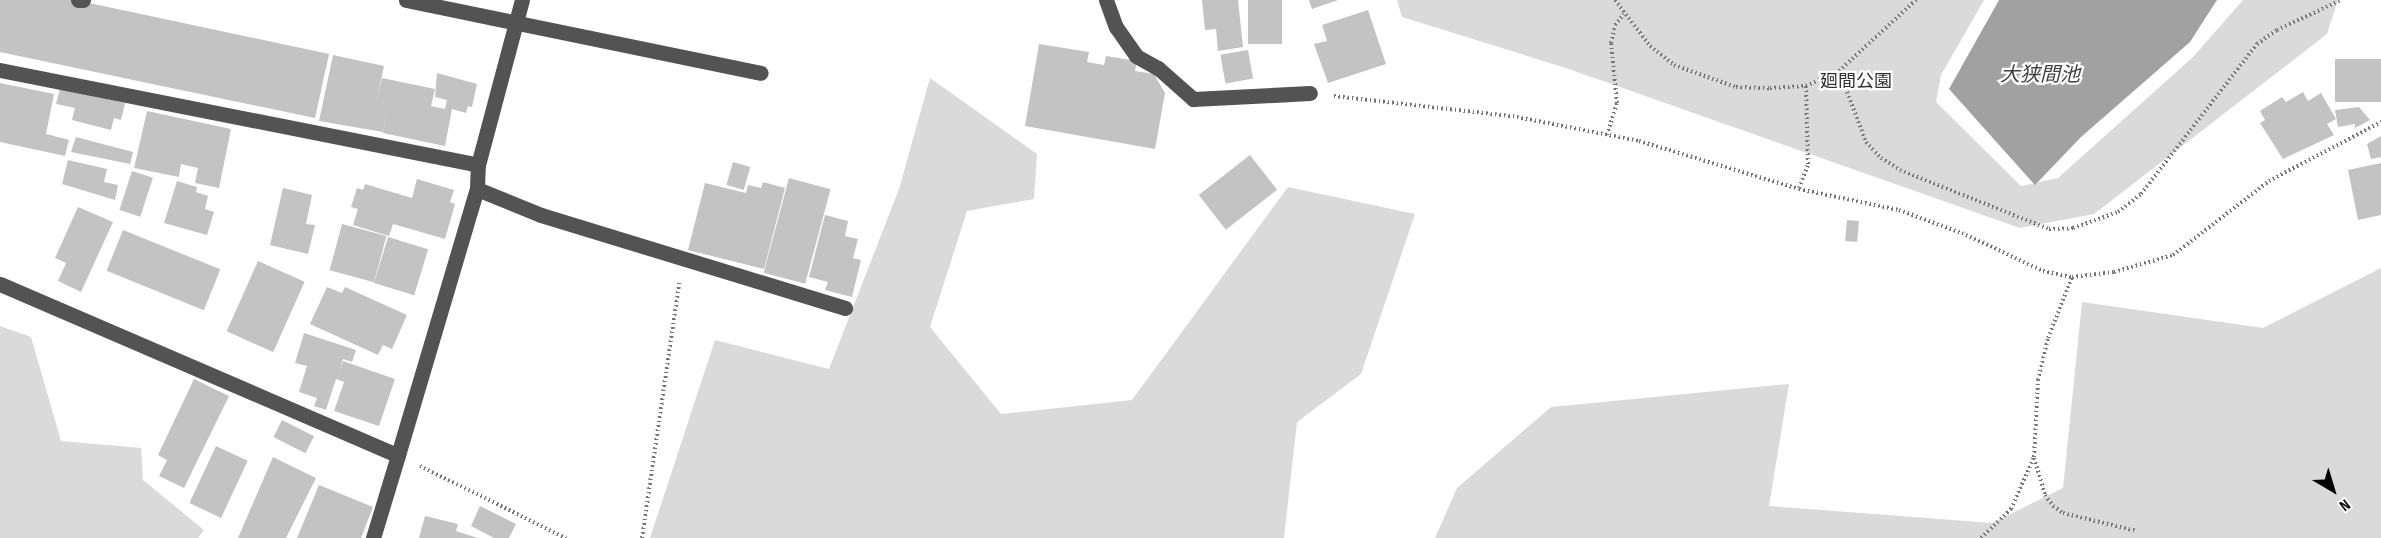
<!DOCTYPE html>
<html>
<head>
<meta charset="utf-8">
<style>
  body { margin:0 }
  #map { position:relative; width:2381px; height:538px; overflow:hidden; background:#fff; font-family:"Sofia Sans Condensed","Noto Sans JP",sans-serif }
  div>[style] { position:absolute }
  .green>* { inset:0; background:#dadada }
  .water>* { inset:0; background:#a1a1a1 }
  .building>* { inset:0; background:#c3c3c3; transform-origin:0 0 }
  .path>* { height:4px; margin-top:-2px; transform-origin:0; background:repeating-linear-gradient(90deg,#757575 0 1.5px,transparent 0 4.5px) }
  .minor>* { height:15px; margin:-7.5px; padding:0 7.5px; transform-origin:7.5px; border-radius:7.5px; background:#535353 }
  span { translate:-50% -50%; white-space:nowrap; text-align:center; line-height:1.15; -webkit-text-stroke:4.5px #fff; paint-order:stroke }
  .park-label { font-size:18px; color:#313131 }
  .water-label { font-size:20px; color:#424242; font-style:italic }
  .north { position:absolute; left:2303px; top:460px; width:60px; height:60px; -webkit-text-stroke:4px #fff; paint-order:stroke; rotate:142deg; font-size:16px; font-weight:700; line-height:24px; text-align:center; color:#000 }
  .north::after { content:''; display:block; margin:auto; width:21px; height:27px; background:#000; clip-path:polygon(50% 0,100% 100%,50% 72%,0 100%) }
</style>
</head>
<body>
<div id="map">
  <div class="green">
    <div style="clip-path:polygon(1397px 0,1984px 0,1941px 75px,1936px 102px,2021px 186px,2058px 178px,2193px 57px,2243px 0,2338px 0,2327px 34px,2094px 214px,2020px 228px,1566px 68px,1402px 17px)"></div>
    <div style="clip-path:polygon(930px 78px,1037px 154px,1034px 199px,967px 211px,930px 327px,1001px 414px,1132px 400px,1288px 187px,1415px 214px,1361px 374px,1297px 422px,1284px 538px,650px 538px,715px 340px,829px 369px,899px 189px)"></div>
    <div style="clip-path:polygon(2381px 268px,2381px 538px,1435px 538px,1457px 488px,1551px 407px,1789px 384px,1769px 506px,1992px 523px,2063px 488px,2082px 302px,2263px 328px)"></div>
    <div style="clip-path:polygon(0 326px,31px 337px,61px 441px,141px 448px,143px 480px,204px 530px,198px 538px,0 538px)"></div>
  </div>
  <div class="water">
    <div style="clip-path:polygon(1999px 0,2217px 0,2190px 42px,2081px 137px,2035px 185px,1949px 89px)"></div>
  </div>
  <div class="building">
    <div style="clip-path:polygon(0 0,75px 0,329px 54px,315px 118px,0 52px)"></div>
    <div style="clip-path:polygon(1202px 0,1238px 0,1243px 47px,1218px 51px,1216px 29px,1205px 30px)"></div>
    <div style="left:1248px;top:0;width:34px;height:44px"></div>
    <div style="clip-path:polygon(1309px 0,1338px 0,1312px 9px)"></div>
    <div style="clip-path:polygon(1368px 10px,1386px 64px,1328px 83px,1314px 44px,1327px 41px,1322px 25px)"></div>
    <div style="clip-path:polygon(1039px 44px,1089px 52px,1087px 62px,1104px 65px,1106px 56px,1137px 61px,1135px 71px,1154px 74px,1165px 93px,1155px 149px,1025px 126px)"></div>
    <div style="left:1248px;top:50px;width:29px;height:28px;rotate:80deg"></div>
    <div style="clip-path:polygon(333px 55px,384px 66px,376px 104px,382px 78px,435px 89px,431px 106px,445px 109px,447px 100px,435px 97px,437px 73px,477px 84px,472px 107px,468px 106px,466px 113px,452px 109px,445px 146px,383px 133px,388px 106px,383px 132px,319px 121px)"></div>
    <div style="left:2381px;top:59px;width:43px;height:46px;rotate:90deg"></div>
    <div style="clip-path:polygon(0 83px,54px 94px,46px 134px,69px 140px,65px 156px,0 142px)"></div>
    <div style="clip-path:polygon(60px 89px,125px 103px,121px 120px,114px 118px,111px 130px,72px 120px,75px 108px,56px 104px)"></div>
    <div style="clip-path:polygon(2303px 92px,2308px 101px,2321px 93px,2336px 119px,2327px 124px,2334px 135px,2283px 159px,2260px 123px,2265px 120px,2260px 111px,2282px 97px,2286px 102px)"></div>
    <div style="clip-path:polygon(2359px 107px,2370px 120px,2355px 128px,2355px 124px,2338px 127px,2335px 110px)"></div>
    <div style="clip-path:polygon(147px 111px,231px 129px,219px 188px,195px 183px,198px 168px,181px 164px,179px 177px,134px 168px)"></div>
    <div style="clip-path:polygon(2381px 136px,2381px 157px,2371px 159px,2367px 144px)"></div>
    <div style="clip-path:polygon(76px 137px,133px 152px,130px 164px,71px 152px)"></div>
    <div style="left:1250px;top:155px;width:44px;height:65px;rotate:52deg"></div>
    <div style="clip-path:polygon(68px 160px,107px 169px,104px 182px,118px 185px,115px 200px,62px 184px)"></div>
    <div style="left:733px;top:162px;width:18px;height:24px;rotate:16deg"></div>
    <div style="clip-path:polygon(2381px 163px,2381px 215px,2358px 220px,2348px 170px)"></div>
    <div style="left:132px;top:171px;width:22px;height:41px;rotate:18deg"></div>
    <div style="left:789px;top:178px;width:43px;height:98px;rotate:15deg"></div>
    <div style="clip-path:polygon(417px 179px,454px 190px,450px 202px,455px 204px,445px 239px,393px 224px,389px 236px,353px 225px,358px 209px,351px 207px,357px 188px,363px 190px,365px 184px,412px 198px)"></div>
    <div style="clip-path:polygon(177px 181px,197px 187px,196px 192px,208px 196px,205px 209px,214px 212px,207px 235px,164px 223px)"></div>
    <div style="clip-path:polygon(763px 182px,785px 188px,764px 269px,688px 250px,705px 183px,746px 193px,748px 185px,761px 188px)"></div>
    <div style="clip-path:polygon(283px 188px,312px 195px,306px 224px,315px 225px,308px 254px,270px 245px)"></div>
    <div style="clip-path:polygon(78px 207px,113px 222px,81px 292px,58px 281px,66px 263px,55px 258px)"></div>
    <div style="clip-path:polygon(825px 215px,848px 221px,845px 236px,858px 239px,853px 258px,861px 260px,852px 297px,825px 290px,828px 282px,809px 277px)"></div>
    <div style="left:1847px;top:220px;width:12px;height:21px;rotate:5deg"></div>
    <div style="left:342px;top:224px;width:46px;height:48px;rotate:15deg"></div>
    <div style="left:123px;top:230px;width:105px;height:44px;rotate:22deg"></div>
    <div style="left:388px;top:237px;width:42px;height:48px;rotate:17deg"></div>
    <div style="left:258px;top:261px;width:51px;height:77px;rotate:24deg"></div>
    <div style="clip-path:polygon(327px 287px,342px 293px,345px 287px,407px 315px,392px 349px,383px 345px,378px 355px,310px 324px)"></div>
    <div style="clip-path:polygon(304px 333px,356px 350px,352px 362px,343px 359px,339px 371px,343px 361px,395px 379px,379px 426px,334px 411px,344px 382px,336px 379px,326px 410px,314px 406px,317px 398px,299px 392px,307px 366px,295px 363px)"></div>
    <div style="clip-path:polygon(194px 379px,229px 396px,184px 488px,159px 476px,167px 460px,158px 455px)"></div>
    <div style="left:282px;top:420px;width:36px;height:19px;rotate:27deg"></div>
    <div style="left:216px;top:446px;width:35px;height:63px;rotate:25deg"></div>
    <div style="clip-path:polygon(273px 457px,316px 478px,286px 538px,238px 538px)"></div>
    <div style="clip-path:polygon(319px 485px,373px 507px,361px 538px,297px 538px)"></div>
    <div style="clip-path:polygon(480px 506px,516px 524px,509px 538px,494px 538px,471px 526px)"></div>
    <div style="clip-path:polygon(425px 516px,458px 524px,456px 531px,478px 538px,419px 538px)"></div>
  </div>
  <div class="path">
    <div style="left:1615px;top:0;width:58px;rotate:52.7deg"></div>
    <div style="left:1650px;top:46px;width:31px;rotate:38deg"></div>
    <div style="left:1674px;top:65px;width:66px;rotate:19.5deg"></div>
    <div style="left:1736px;top:87px;width:34px;rotate:2deg"></div>
    <div style="left:1770px;top:88px;width:36px;rotate:-3deg"></div>
    <div style="left:1806px;top:86px;width:36px;rotate:-24deg"></div>
    <div style="left:1839px;top:71px;width:105px;rotate:-42.7deg"></div>
    <div style="left:1839px;top:71px;width:76px;rotate:69.2deg"></div>
    <div style="left:1866px;top:142px;width:22px;rotate:47deg"></div>
    <div style="left:1881px;top:158px;width:22px;rotate:32deg"></div>
    <div style="left:1900px;top:170px;width:160px;rotate:21.6deg"></div>
    <div style="left:2049px;top:229px;width:24px;rotate:-2deg"></div>
    <div style="left:2073px;top:228px;width:48px;rotate:-19.6deg"></div>
    <div style="left:2118px;top:212px;width:29px;rotate:-38deg"></div>
    <div style="left:2141px;top:194px;width:190px;rotate:-52.3deg"></div>
    <div style="left:2257px;top:44px;width:24px;rotate:-35deg"></div>
    <div style="left:2277px;top:30px;width:71px;rotate:-25.1deg"></div>
    <div style="left:1334px;top:96px;width:184px;rotate:6.5deg"></div>
    <div style="left:1517px;top:117px;width:124px;rotate:11.1deg"></div>
    <div style="left:1639px;top:141px;width:167px;rotate:16.7deg"></div>
    <div style="left:1799px;top:189px;width:102px;rotate:11.9deg"></div>
    <div style="left:1899px;top:210px;width:67px;rotate:20.1deg"></div>
    <div style="left:1962px;top:233px;width:89px;rotate:25.1deg"></div>
    <div style="left:2043px;top:271px;width:30px;rotate:12deg"></div>
    <div style="left:2072px;top:277px;width:42px;rotate:-6.8deg"></div>
    <div style="left:2114px;top:272px;width:61px;rotate:-16.1deg"></div>
    <div style="left:2173px;top:255px;width:121px;rotate:-37.6deg"></div>
    <div style="left:2269px;top:181px;width:127px;rotate:-27.8deg"></div>
    <div style="left:1607px;top:135px;width:34px;rotate:-73deg"></div>
    <div style="left:1617px;top:103px;width:60px;rotate:-95.7deg"></div>
    <div style="left:1611px;top:43px;width:18px;rotate:-77deg"></div>
    <div style="left:1615px;top:25px;width:14px;rotate:-51deg"></div>
    <div style="left:1799px;top:188px;width:26px;rotate:-69deg"></div>
    <div style="left:1808px;top:164px;width:78px;rotate:-91.5deg"></div>
    <div style="left:2034px;top:458px;width:39px;rotate:73deg"></div>
    <div style="left:2045px;top:495px;width:14px;rotate:54deg"></div>
    <div style="left:2053px;top:506px;width:12px;rotate:35deg"></div>
    <div style="left:2063px;top:513px;width:76px;rotate:13.7deg"></div>
    <div style="left:420px;top:466px;width:163px;rotate:26.3deg"></div>
    <div style="left:642px;top:538px;width:258px;rotate:-81.7deg"></div>
    <div style="left:1981px;top:538px;width:42px;rotate:-44deg"></div>
    <div style="left:2011px;top:509px;width:57px;rotate:-66.1deg"></div>
    <div style="left:2034px;top:457px;width:77px;rotate:-87deg"></div>
    <div style="left:2038px;top:380px;width:43px;rotate:-76.6deg"></div>
    <div style="left:2048px;top:338px;width:66px;rotate:-68.5deg"></div>
  </div>
  <div class="minor">
    <div style="left:78px;top:0;width:5px"></div>
    <div style="left:406px;top:0;width:362px;rotate:11.6deg"></div>
    <div style="left:1106px;top:0;width:29px;rotate:70deg"></div>
    <div style="left:1116px;top:27px;width:35px;rotate:55deg"></div>
    <div style="left:1136px;top:56px;width:25px;rotate:29deg"></div>
    <div style="left:1158px;top:68px;width:47px;rotate:41.5deg"></div>
    <div style="left:1193px;top:99px;width:117px;rotate:-2.9deg"></div>
    <div style="left:0;top:70px;width:487px;rotate:11.2deg"></div>
    <div style="left:477px;top:189px;width:69px;rotate:22.1deg"></div>
    <div style="left:541px;top:215px;width:318px;rotate:17deg"></div>
    <div style="left:0;top:284px;width:433px;rotate:23.3deg"></div>
    <div style="left:398px;top:455px;width:277px;rotate:-73.5deg"></div>
    <div style="left:477px;top:189px;width:24px;rotate:-88deg"></div>
    <div style="left:478px;top:165px;width:171px;rotate:-75.1deg"></div>
    <div style="left:373px;top:538px;width:87px;rotate:-73.2deg"></div>
  </div>
  <div class="park-label">
    <span style="left:1856px;top:82px">廻間公園</span>
  </div>
  <div class="water-label">
    <span style="left:2040px;top:75px">大狭間池</span>
  </div>
  <div class="north">N</div>
</div>
</body>
</html>
